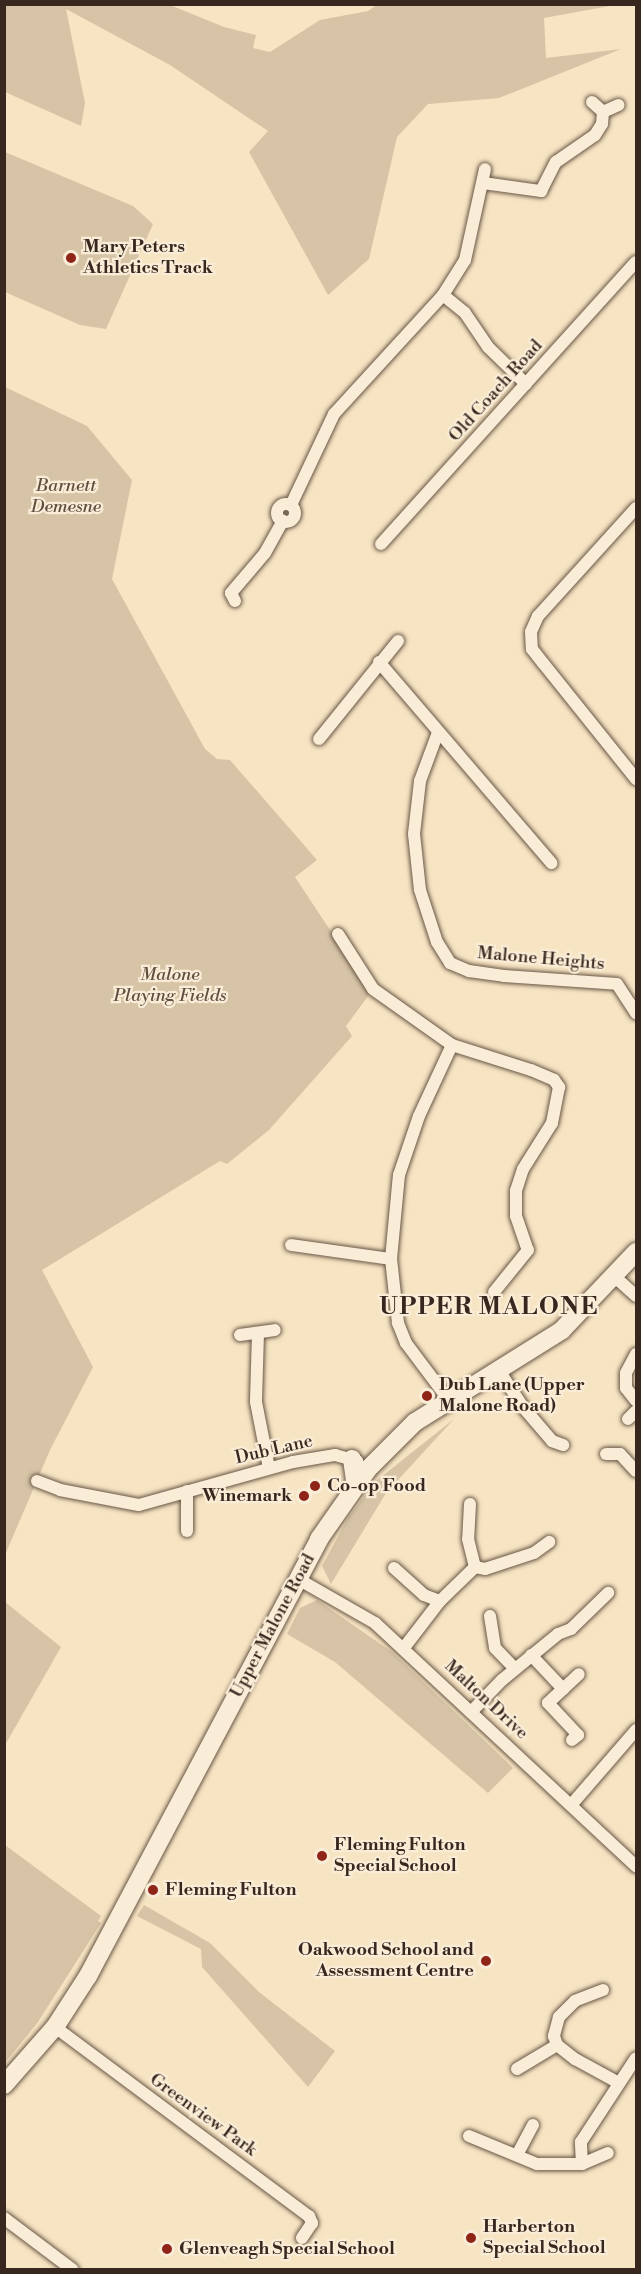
<!DOCTYPE html>
<html>
<head>
<meta charset="utf-8">
<style>
  body { margin:0 }
  #map { position:relative; width:641px; height:2274px; overflow:hidden; background:#f7e4c2; font-family:"Libre Bodoni",serif }
  div>[style] { position:absolute }
  .green>* { inset:0; background:#d7c4a6 }
  .roads { filter:drop-shadow(0 0 2px #685647) drop-shadow(0 0 2px #685647) }
  .minor>* { height:12px; margin:-6px; padding:0 6px; transform-origin:6px; border-radius:6px; background:#faedd7 }
  .minor>.ring { margin:-6px; padding:0; box-sizing:content-box; background:none; border:12px solid #faedd7; border-radius:50% }
  .secondary>* { height:18px; margin:-9px; padding:0 9px; transform-origin:9px; border-radius:9px; background:#faedd7 }
  .dots>* { width:16px; height:16px; translate:-50% -50%; box-sizing:border-box; border:3px solid #faedd7; border-radius:50% }
  span { translate:-50% -50%; white-space:nowrap; text-align:center; line-height:1.15; -webkit-text-stroke:4.5px #faedd7; paint-order:stroke }
  .poi-label { font-size:18px; color:#38271e; font-weight:700 }
  .left { translate:0 -50%; text-align:left }
  .right { translate:-100% -50%; text-align:right }
  .street-label { font-size:18px; color:#38271e }
  .park-label { font-size:18px; color:#604e40; font-style:italic }
  .district-label { font-size:24px; color:#38271e; font-weight:700; letter-spacing:1.5px }
  .frame { position:absolute; inset:0; border:6px solid #38271e; pointer-events:none }
</style>
</head>
<body>
<div id="map">
  <div class="green">
    <div style="clip-path:polygon(5px 4px,170px 5px,224px 27px,256px 35px,253px 48px,270px 52px,320px 20px,368px 11px,377px 5px,615px 5px,544px 18px,546px 58px,621px 49px,499px 98px,428px 104px,397px 137px,369px 259px,328px 295px,249px 152px,268px 131px,170px 65px,66px 9px,85px 103px,81px 126px,5px 92px)"></div>
    <div style="clip-path:polygon(5px 152px,133px 206px,153px 224px,106px 329px,80px 325px,5px 292px)"></div>
    <div style="clip-path:polygon(5px 387px,87px 426px,132px 480px,112px 579px,205px 749px,217px 759px,230px 760px,317px 860px,295px 877px,371px 992px,346px 1026px,352px 1036px,269px 1130px,227px 1164px,220px 1161px,42px 1270px,93px 1367px,50px 1450px,5px 1555px)"></div>
    <div style="clip-path:polygon(454px 1419px,386px 1493px,331px 1584px,322px 1566px,348px 1518px,376px 1481px)"></div>
    <div style="clip-path:polygon(317px 1600px,392px 1652px,513px 1768px,488px 1793px,335px 1662px,287px 1634px,300px 1608px)"></div>
    <div style="clip-path:polygon(5px 1602px,61px 1647px,5px 1745px)"></div>
    <div style="clip-path:polygon(5px 1845px,101px 1916px,98px 1921px,101px 1923px,38px 2022px,5px 2063px)"></div>
    <div style="clip-path:polygon(144px 1905px,210px 1943px,259px 1992px,335px 2051px,308px 2087px,202px 1967px,201px 1949px,137px 1916px)"></div>
  </div>
  <div class="roads">
    <div class="minor">
      <div style="left:592px;top:102px;width:15px;rotate:42deg"></div>
      <div style="left:603px;top:112px;width:17px;rotate:-24deg"></div>
      <div style="left:483px;top:183px;width:59px;rotate:7.9deg"></div>
      <div style="left:541px;top:191px;width:33px;rotate:-63deg"></div>
      <div style="left:556px;top:162px;width:47px;rotate:-34.7deg"></div>
      <div style="left:595px;top:135px;width:13px;rotate:-58deg"></div>
      <div style="left:602px;top:124px;width:12px;rotate:-85deg"></div>
      <div style="left:443px;top:295px;width:28px;rotate:39deg"></div>
      <div style="left:465px;top:313px;width:41px;rotate:55.9deg"></div>
      <div style="left:488px;top:347px;width:53px;rotate:44.2deg"></div>
      <div class="ring" style="left:277px;top:504px;width:6px;height:6px"></div>
      <div style="left:291px;top:505px;width:101px;rotate:-64.7deg"></div>
      <div style="left:334px;top:414px;width:161px;rotate:-47.5deg"></div>
      <div style="left:443px;top:295px;width:41px;rotate:-57.8deg"></div>
      <div style="left:465px;top:260px;width:93px;rotate:-77.6deg"></div>
      <div style="left:636px;top:508px;width:146px;rotate:132.2deg"></div>
      <div style="left:538px;top:616px;width:17px;rotate:114deg"></div>
      <div style="left:531px;top:632px;width:17px;rotate:87deg"></div>
      <div style="left:532px;top:649px;width:18px;rotate:52deg"></div>
      <div style="left:543px;top:663px;width:149px;rotate:51.3deg"></div>
      <div style="left:381px;top:544px;width:380px;rotate:-47.9deg"></div>
      <div style="left:235px;top:601px;width:9px;rotate:-117deg"></div>
      <div style="left:231px;top:593px;width:52px;rotate:-49.6deg"></div>
      <div style="left:265px;top:553px;width:37px;rotate:-61deg"></div>
      <div style="left:379px;top:662px;width:265px;rotate:49.4deg"></div>
      <div style="left:437px;top:735px;width:49px;rotate:110.3deg"></div>
      <div style="left:420px;top:781px;width:53px;rotate:96.5deg"></div>
      <div style="left:414px;top:834px;width:56px;rotate:83.9deg"></div>
      <div style="left:420px;top:890px;width:55px;rotate:71.9deg"></div>
      <div style="left:437px;top:942px;width:25px;rotate:58deg"></div>
      <div style="left:450px;top:963px;width:21px;rotate:23deg"></div>
      <div style="left:469px;top:971px;width:35px;rotate:8deg"></div>
      <div style="left:504px;top:976px;width:113px;rotate:4deg"></div>
      <div style="left:617px;top:984px;width:35px;rotate:57deg"></div>
      <div style="left:319px;top:739px;width:126px;rotate:-51.1deg"></div>
      <div style="left:338px;top:934px;width:65px;rotate:57.5deg"></div>
      <div style="left:373px;top:989px;width:97px;rotate:35.3deg"></div>
      <div style="left:452px;top:1045px;width:83px;rotate:17.6deg"></div>
      <div style="left:531px;top:1070px;width:25px;rotate:23deg"></div>
      <div style="left:554px;top:1080px;width:9px;rotate:54deg"></div>
      <div style="left:559px;top:1087px;width:37px;rotate:101deg"></div>
      <div style="left:552px;top:1123px;width:54px;rotate:122.2deg"></div>
      <div style="left:523px;top:1169px;width:23px;rotate:108deg"></div>
      <div style="left:516px;top:1191px;width:25px;rotate:90deg"></div>
      <div style="left:516px;top:1216px;width:36px;rotate:71deg"></div>
      <div style="left:528px;top:1250px;width:54px;rotate:129deg"></div>
      <div style="left:291px;top:1245px;width:101px;rotate:8deg"></div>
      <div style="left:615px;top:1277px;width:28px;rotate:42deg"></div>
      <div style="left:258px;top:1333px;width:69px;rotate:91.7deg"></div>
      <div style="left:256px;top:1402px;width:67px;rotate:78.9deg"></div>
      <div style="left:240px;top:1335px;width:35px;rotate:-8deg"></div>
      <div style="left:636px;top:1354px;width:21px;rotate:118deg"></div>
      <div style="left:626px;top:1373px;width:15px;rotate:90deg"></div>
      <div style="left:626px;top:1388px;width:16px;rotate:52deg"></div>
      <div style="left:498px;top:1369px;width:45px;rotate:56.7deg"></div>
      <div style="left:523px;top:1407px;width:45px;rotate:49.5deg"></div>
      <div style="left:552px;top:1441px;width:12px;rotate:20deg"></div>
      <div style="left:448px;top:1399px;width:70px;rotate:-126.9deg"></div>
      <div style="left:406px;top:1343px;width:22px;rotate:-112deg"></div>
      <div style="left:398px;top:1323px;width:64px;rotate:-96.2deg"></div>
      <div style="left:391px;top:1259px;width:84px;rotate:-84.6deg"></div>
      <div style="left:399px;top:1175px;width:62px;rotate:-71.3deg"></div>
      <div style="left:419px;top:1116px;width:78px;rotate:-65.1deg"></div>
      <div style="left:628px;top:1419px;width:11px;rotate:-45deg"></div>
      <div style="left:606px;top:1454px;width:14px"></div>
      <div style="left:620px;top:1454px;width:23px;rotate:47deg"></div>
      <div style="left:37px;top:1481px;width:25px;rotate:21deg"></div>
      <div style="left:60px;top:1490px;width:80px;rotate:10.8deg"></div>
      <div style="left:139px;top:1505px;width:160px;rotate:-15.6deg"></div>
      <div style="left:293px;top:1462px;width:43px;rotate:-9.5deg"></div>
      <div style="left:335px;top:1455px;width:23px;rotate:15deg"></div>
      <div style="left:470px;top:1504px;width:35px;rotate:93deg"></div>
      <div style="left:468px;top:1539px;width:29px;rotate:76deg"></div>
      <div style="left:187px;top:1531px;width:40px;rotate:-90deg"></div>
      <div style="left:394px;top:1568px;width:40px;rotate:42deg"></div>
      <div style="left:424px;top:1595px;width:17px;rotate:21deg"></div>
      <div style="left:298px;top:1579px;width:89px;rotate:29.7deg"></div>
      <div style="left:375px;top:1623px;width:357px;rotate:43deg"></div>
      <div style="left:490px;top:1616px;width:32px;rotate:81deg"></div>
      <div style="left:495px;top:1648px;width:29px;rotate:46deg"></div>
      <div style="left:403px;top:1649px;width:61px;rotate:-52.4deg"></div>
      <div style="left:440px;top:1601px;width:49px;rotate:-44.2deg"></div>
      <div style="left:475px;top:1567px;width:10px;rotate:11deg"></div>
      <div style="left:485px;top:1569px;width:52px;rotate:-18.1deg"></div>
      <div style="left:534px;top:1553px;width:19px;rotate:-36deg"></div>
      <div style="left:531px;top:1655px;width:47px;rotate:46.7deg"></div>
      <div style="left:473px;top:1710px;width:42px;rotate:-46deg"></div>
      <div style="left:502px;top:1680px;width:72px;rotate:-39.4deg"></div>
      <div style="left:558px;top:1634px;width:14px;rotate:-21deg"></div>
      <div style="left:571px;top:1629px;width:52px;rotate:-44.2deg"></div>
      <div style="left:572px;top:1740px;width:8px;rotate:-40deg"></div>
      <div style="left:578px;top:1735px;width:44px;rotate:-133.2deg"></div>
      <div style="left:548px;top:1703px;width:42px;rotate:-43.1deg"></div>
      <div style="left:572px;top:1804px;width:98px;rotate:-49.1deg"></div>
      <div style="left:603px;top:1990px;width:30px;rotate:159deg"></div>
      <div style="left:575px;top:2001px;width:23px;rotate:135deg"></div>
      <div style="left:559px;top:2017px;width:20px;rotate:105deg"></div>
      <div style="left:554px;top:2036px;width:9px;rotate:72deg"></div>
      <div style="left:557px;top:2045px;width:23px;rotate:38deg"></div>
      <div style="left:575px;top:2059px;width:50px;rotate:28.6deg"></div>
      <div style="left:55px;top:2027px;width:317px;rotate:36.7deg"></div>
      <div style="left:309px;top:2216px;width:8px;rotate:67deg"></div>
      <div style="left:312px;top:2223px;width:18px;rotate:124deg"></div>
      <div style="left:517px;top:2069px;width:47px;rotate:-31deg"></div>
      <div style="left:469px;top:2136px;width:74px;rotate:22.4deg"></div>
      <div style="left:537px;top:2164px;width:45px"></div>
      <div style="left:582px;top:2164px;width:28px;rotate:-23deg"></div>
      <div style="left:517px;top:2155px;width:34px;rotate:-62deg"></div>
      <div style="left:582px;top:2164px;width:22px;rotate:-93deg"></div>
      <div style="left:581px;top:2142px;width:100px;rotate:-56.8deg"></div>
      <div style="left:4px;top:2218px;width:86px;rotate:37deg"></div>
    </div>
    <div class="secondary">
      <div style="left:352px;top:1459px;width:27px;rotate:82deg"></div>
      <div style="left:4px;top:2085px;width:77px;rotate:-48.7deg"></div>
      <div style="left:55px;top:2027px;width:61px;rotate:-57.1deg"></div>
      <div style="left:88px;top:1976px;width:494px;rotate:-62.1deg"></div>
      <div style="left:319px;top:1539px;width:85px;rotate:-55deg"></div>
      <div style="left:368px;top:1469px;width:66px;rotate:-45deg"></div>
      <div style="left:415px;top:1422px;width:173px;rotate:-32deg"></div>
      <div style="left:562px;top:1330px;width:108px;rotate:-46.5deg"></div>
    </div>
  </div>
  <div class="dots">
    <div style="left:71px;top:258px;background:#8f2418"></div>
    <div style="left:427px;top:1396px;background:#8f2418"></div>
    <div style="left:315px;top:1486px;background:#8f2418"></div>
    <div style="left:304px;top:1496px;background:#8f2418"></div>
    <div style="left:322px;top:1856px;background:#8f2418"></div>
    <div style="left:153px;top:1890px;background:#8f2418"></div>
    <div style="left:486px;top:1961px;background:#8f2418"></div>
    <div style="left:471px;top:2238px;background:#8f2418"></div>
    <div style="left:167px;top:2249px;background:#8f2418"></div>
  </div>
  <div class="poi-label">
    <span class="left" style="left:83px;top:258px">Mary Peters<br>Athletics Track</span>
    <span class="left" style="left:439px;top:1396px">Dub Lane (Upper<br>Malone Road)</span>
    <span class="left" style="left:327px;top:1486px">Co-op Food</span>
    <span class="right" style="left:292px;top:1496px">Winemark</span>
    <span class="left" style="left:334px;top:1856px">Fleming Fulton<br>Special School</span>
    <span class="left" style="left:165px;top:1890px">Fleming Fulton</span>
    <span class="right" style="left:474px;top:1961px">Oakwood School and<br>Assessment Centre</span>
    <span class="left" style="left:483px;top:2238px">Harberton<br>Special School</span>
    <span class="left" style="left:179px;top:2249px">Glenveagh Special School</span>
  </div>
  <div class="street-label">
    <span style="left:496px;top:391px;rotate:-48deg">Old Coach Road</span>
    <span style="left:541px;top:959px;rotate:5deg">Malone Heights</span>
    <span style="left:274px;top:1450px;rotate:-13deg">Dub Lane</span>
    <span style="left:273px;top:1626px;rotate:-62deg">Upper Malone Road</span>
    <span style="left:486px;top:1700px;rotate:43deg">Malton Drive</span>
    <span style="left:203px;top:2115px;rotate:36deg">Greenview Park</span>
  </div>
  <div class="park-label">
    <span style="left:66px;top:497px">Barnett<br>Demesne</span>
    <span style="left:170px;top:986px">Malone<br>Playing Fields</span>
  </div>
  <div class="district-label">
    <span style="left:489px;top:1308px">UPPER MALONE</span>
  </div>
  <div class="frame"></div>
</div>
</body>
</html>
